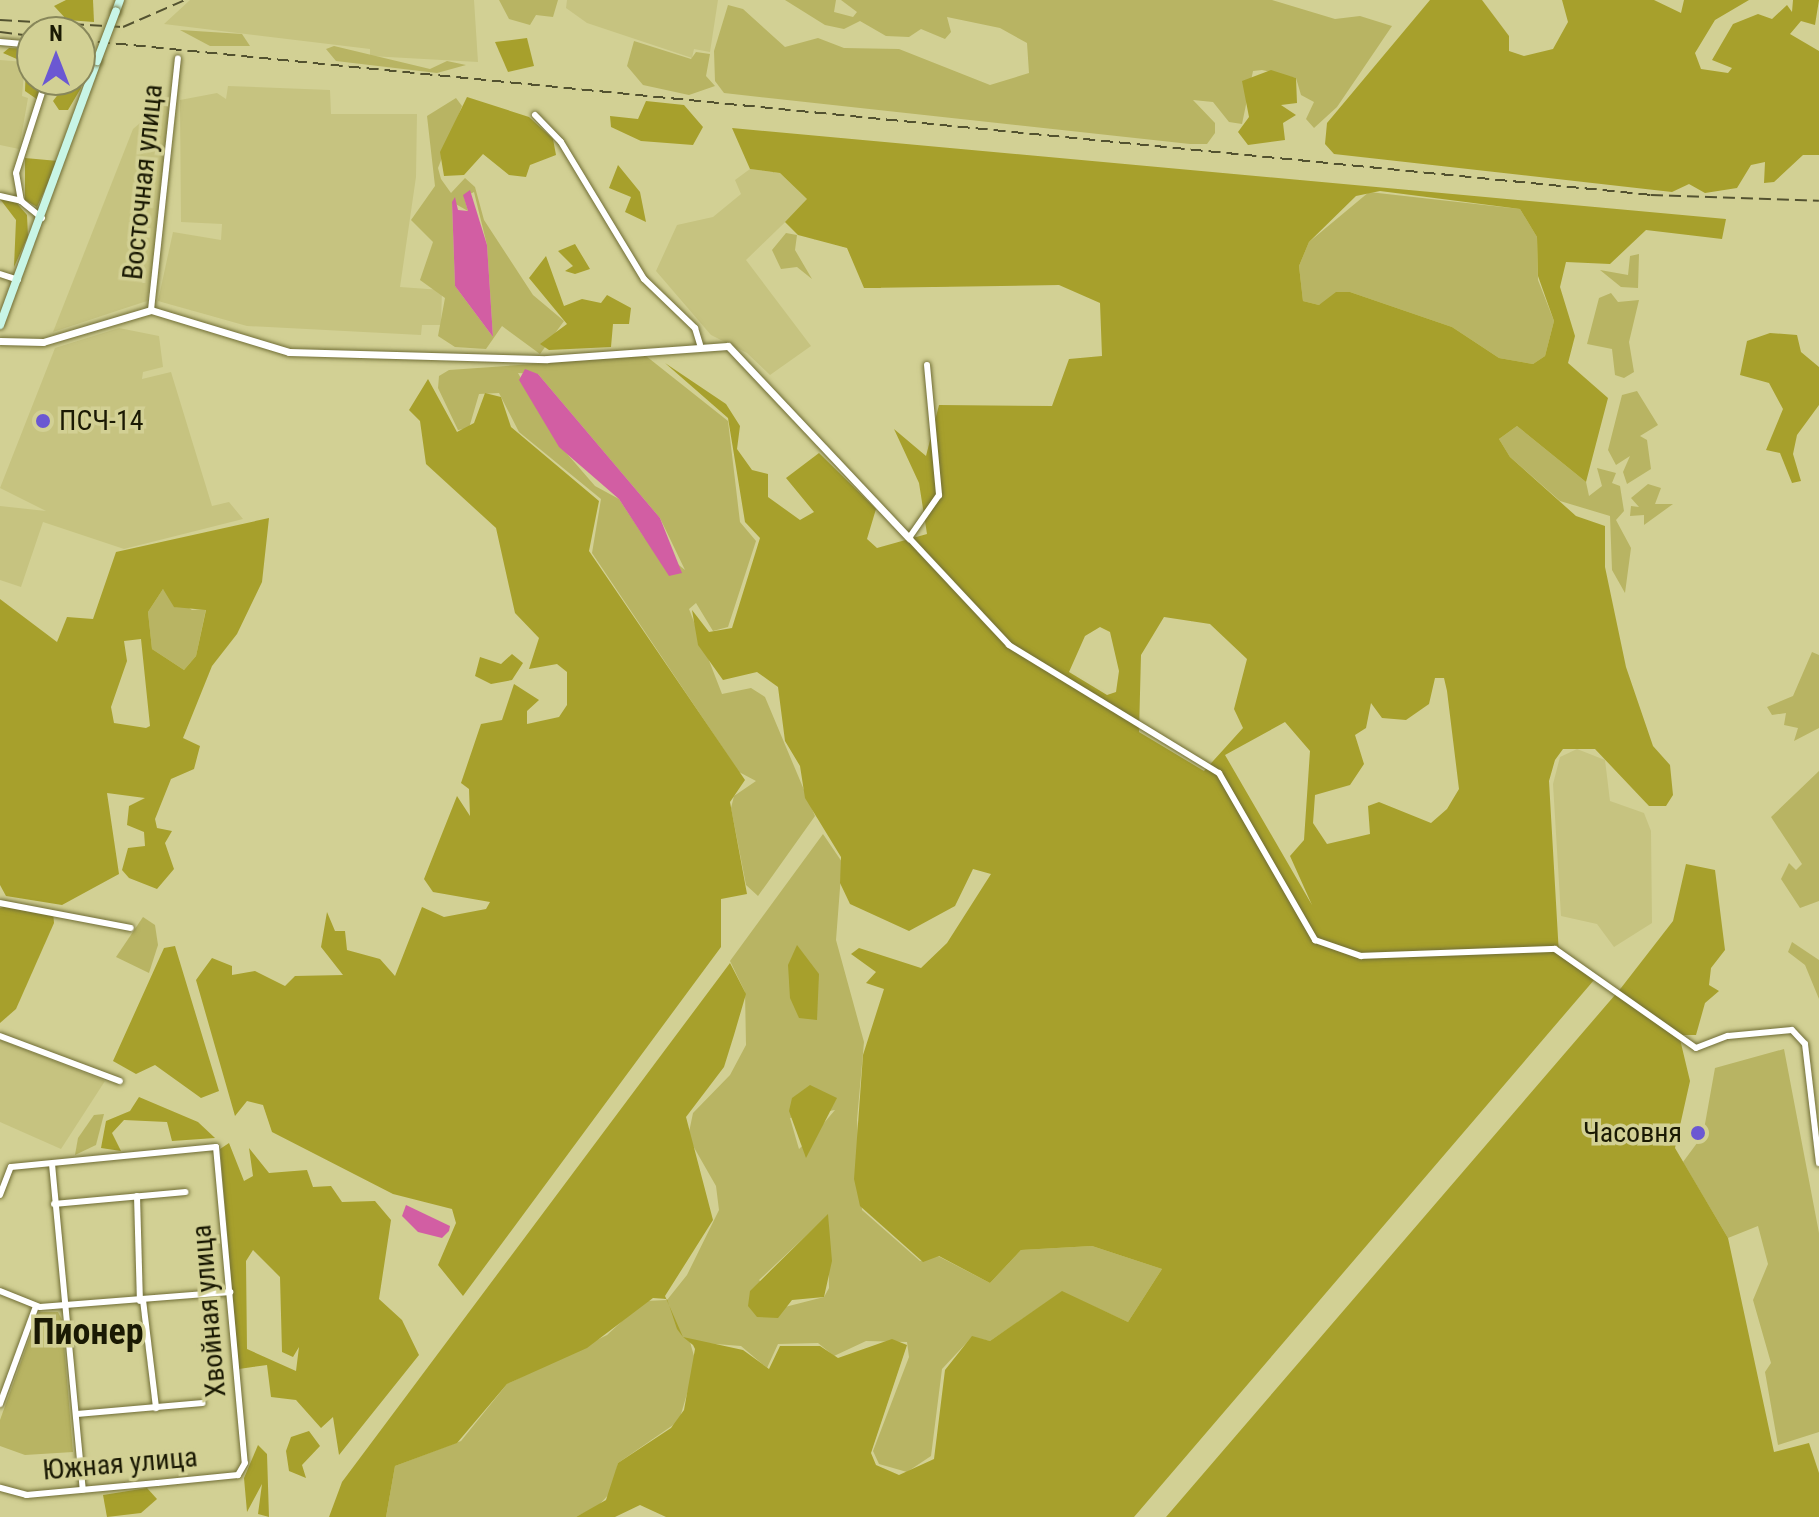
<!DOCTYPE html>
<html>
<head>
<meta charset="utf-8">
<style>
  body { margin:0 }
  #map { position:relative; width:1819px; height:1517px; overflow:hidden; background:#d2d094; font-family:"Roboto Condensed",sans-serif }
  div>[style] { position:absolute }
  .built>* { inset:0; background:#c6c380 }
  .green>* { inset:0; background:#b8b463 }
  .forest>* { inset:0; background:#a7a02c }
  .water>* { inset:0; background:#d25ea3 }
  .roads { filter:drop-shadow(0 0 2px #706d35) drop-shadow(0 0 2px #706d35) }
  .minor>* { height:6px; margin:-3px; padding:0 3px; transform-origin:3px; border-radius:3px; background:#fff }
  .tertiary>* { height:7px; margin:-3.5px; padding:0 3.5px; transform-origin:3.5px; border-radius:3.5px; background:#fff }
  .secondary>* { height:8px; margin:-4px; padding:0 4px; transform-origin:4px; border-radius:4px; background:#c8f5e6 }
  .rail>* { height:2px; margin-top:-1px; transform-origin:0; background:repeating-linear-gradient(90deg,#535230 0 12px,transparent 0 18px) }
  .bridges { filter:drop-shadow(0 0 2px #706d35) drop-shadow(0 0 2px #706d35) }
  .secondary-bridge>* { height:8px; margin:-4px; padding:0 4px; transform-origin:4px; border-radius:4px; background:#c8f5e6 }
  .dots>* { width:22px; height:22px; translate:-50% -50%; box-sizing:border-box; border:4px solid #d2d094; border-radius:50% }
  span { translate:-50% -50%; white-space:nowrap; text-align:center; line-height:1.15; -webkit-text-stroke:7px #d2d094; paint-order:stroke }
  .street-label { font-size:28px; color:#1a1903 }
  .poi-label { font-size:28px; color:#1a1903 }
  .left { translate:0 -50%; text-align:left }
  .right { translate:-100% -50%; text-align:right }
  .district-label { font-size:36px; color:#1a1903; font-weight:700 }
  .north { position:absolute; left:16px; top:16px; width:80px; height:80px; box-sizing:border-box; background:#d2d094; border:2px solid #88875a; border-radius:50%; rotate:0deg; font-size:22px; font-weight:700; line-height:32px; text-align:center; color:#1a1903 }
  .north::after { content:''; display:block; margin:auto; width:28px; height:36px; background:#6b58d2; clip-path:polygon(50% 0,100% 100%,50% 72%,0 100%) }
</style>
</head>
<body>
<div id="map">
  <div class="built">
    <div style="clip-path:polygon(190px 0,474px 0,478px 62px,370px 56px,370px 49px,164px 24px)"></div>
    <div style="clip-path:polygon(567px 0,718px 0,710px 52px,694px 49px,692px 58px,587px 23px,566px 8px)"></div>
    <div style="clip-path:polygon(0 60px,25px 62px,22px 96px,28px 98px,19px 149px,0 145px)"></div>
    <div style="clip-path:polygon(228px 86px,330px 90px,331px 114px,417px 114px,416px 177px,400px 287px,442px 290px,441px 325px,422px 325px,421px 335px,247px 326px,158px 301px,173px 232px,221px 240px,222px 224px,181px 222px,180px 100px,217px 93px,226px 99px)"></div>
    <div style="clip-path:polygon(166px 101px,173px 102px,168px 161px,147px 301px,53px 332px,133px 129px)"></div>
    <div style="clip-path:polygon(750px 169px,780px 173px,808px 200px,746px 260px,811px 346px,770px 375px,747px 353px,711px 335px,656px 271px,677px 225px,713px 217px,741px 194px,735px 180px)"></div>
    <div style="clip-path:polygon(119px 328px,159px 336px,163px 367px,143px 372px,142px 379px,171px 372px,212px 506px,229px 502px,243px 519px,124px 549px,43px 522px,21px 587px,0 580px,0 506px,46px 511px,0 488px,55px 348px)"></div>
    <div style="clip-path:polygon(1577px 749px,1605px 760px,1610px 801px,1644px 813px,1651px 831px,1652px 923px,1614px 947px,1597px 924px,1561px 916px,1553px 784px,1560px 757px)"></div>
    <div style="clip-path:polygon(0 1040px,105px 1081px,61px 1149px,0 1122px)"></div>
  </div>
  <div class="green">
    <div style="clip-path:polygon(499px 0,558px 0,553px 17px,536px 15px,530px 25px,509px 19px)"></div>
    <div style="clip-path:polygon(785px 0,836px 0,834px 12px,853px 17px,857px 12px,841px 0,1272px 0,1335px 19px,1360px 16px,1392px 26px,1337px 107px,1314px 128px,1306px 119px,1314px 102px,1301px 95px,1296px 78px,1262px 70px,1253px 71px,1242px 124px,1229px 122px,1213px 102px,1193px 100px,1215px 123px,1215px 133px,1207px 144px,1190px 144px,724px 93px,715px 81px,714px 51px,728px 5px,743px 9px,785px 47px,818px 38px,844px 48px,899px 49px,990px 85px,1029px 73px,1027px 43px,1000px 28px,947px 17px,951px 32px,945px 39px,921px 29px,909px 37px,886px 36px,860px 21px,844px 29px,825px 25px)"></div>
    <div style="clip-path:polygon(180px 30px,242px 34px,250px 46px,210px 46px)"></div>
    <div style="clip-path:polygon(634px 41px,691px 59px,696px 52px,710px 54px,706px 76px,715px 86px,689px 95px,643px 85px,627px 66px)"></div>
    <div style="clip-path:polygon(334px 46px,430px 69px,447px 61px,466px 65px,437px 73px,336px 61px,326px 49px)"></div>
    <div style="clip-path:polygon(evenodd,456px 98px,462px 106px,438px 168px,441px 179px,451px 193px,465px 178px,475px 187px,484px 220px,533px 295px,564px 321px,540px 354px,502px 326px,486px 349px,455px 347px,438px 336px,445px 298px,420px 280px,433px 242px,411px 220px,435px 186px,427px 116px,456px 98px,474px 192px,487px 245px,493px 337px,455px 286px,452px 202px,468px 211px,464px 197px,474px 192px)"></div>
    <div style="clip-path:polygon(1369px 192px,1520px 209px,1537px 237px,1538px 280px,1554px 321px,1545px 356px,1533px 364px,1499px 358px,1452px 327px,1350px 292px,1319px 305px,1303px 301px,1299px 266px,1309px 242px)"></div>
    <div style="clip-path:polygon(786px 233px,797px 235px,795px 250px,812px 279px,797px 267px,781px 269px,772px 250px)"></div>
    <div style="clip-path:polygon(1639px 254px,1638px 288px,1621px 287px,1600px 270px,1628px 275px,1630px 256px)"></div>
    <div style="clip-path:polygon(1611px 293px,1618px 302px,1639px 300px,1629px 342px,1634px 372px,1624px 378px,1615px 375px,1612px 349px,1587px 344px,1599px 298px)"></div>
    <div style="clip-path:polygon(evenodd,646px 356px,728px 421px,740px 522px,756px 541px,728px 627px,713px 631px,696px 603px,689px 609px,722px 694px,751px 688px,765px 697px,815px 816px,758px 896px,746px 885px,731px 808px,734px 796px,756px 781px,739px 772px,592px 553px,601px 499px,519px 432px,499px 393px,479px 394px,469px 428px,458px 430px,438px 388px,439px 376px,449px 370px,646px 356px,518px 373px,538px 374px,660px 518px,685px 570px,644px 537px,619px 499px,595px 486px,556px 441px,518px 373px)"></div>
    <div style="clip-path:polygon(1637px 391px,1658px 425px,1640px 436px,1647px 440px,1651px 469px,1627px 484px,1623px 472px,1630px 456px,1616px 465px,1608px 450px,1622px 395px)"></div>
    <div style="clip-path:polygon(1517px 426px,1586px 482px,1589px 496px,1602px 486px,1597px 468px,1616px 473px,1612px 483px,1620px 486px,1624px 511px,1616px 520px,1631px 548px,1625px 593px,1612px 570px,1610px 516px,1560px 501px,1510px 457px,1499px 439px)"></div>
    <div style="clip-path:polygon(1648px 484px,1661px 488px,1655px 504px,1673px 504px,1644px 525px,1644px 515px,1630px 516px,1631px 506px,1639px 507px,1631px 498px)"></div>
    <div style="clip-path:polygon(163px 589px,192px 610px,206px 609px,196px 656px,184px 670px,152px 649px,148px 612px)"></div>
    <div style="clip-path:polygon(1812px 652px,1819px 655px,1819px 728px,1794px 741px,1798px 728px,1784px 725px,1786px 713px,1772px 715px,1767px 707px,1793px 696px)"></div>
    <div style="clip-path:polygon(1819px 771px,1819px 901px,1800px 908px,1781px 879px,1789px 863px,1796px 870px,1802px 864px,1771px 817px)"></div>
    <div style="clip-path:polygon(evenodd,823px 834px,842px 862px,836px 940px,864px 1042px,857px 1120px,862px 1210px,920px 1261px,938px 1256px,990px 1283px,1021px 1250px,1092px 1246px,1162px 1269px,1128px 1322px,1062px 1292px,990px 1341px,972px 1337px,942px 1369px,931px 1456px,907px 1472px,879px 1464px,873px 1451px,909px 1357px,907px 1342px,866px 1341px,834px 1356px,818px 1343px,778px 1344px,767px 1368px,741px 1346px,690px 1342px,696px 1363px,679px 1421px,618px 1463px,611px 1492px,598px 1506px,576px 1517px,386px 1517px,395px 1466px,461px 1441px,507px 1384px,607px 1335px,644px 1301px,667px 1300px,687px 1275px,719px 1210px,716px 1186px,688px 1137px,693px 1113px,730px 1075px,746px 1045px,745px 992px,730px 961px,823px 834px,835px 1110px,812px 1137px,799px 1149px,790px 1118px,835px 1110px,823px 834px,828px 1215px,829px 1288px,824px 1297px,781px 1308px,759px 1280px,828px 1215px)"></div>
    <div style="clip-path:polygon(143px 917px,155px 925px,158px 945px,149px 973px,116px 957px)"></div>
    <div style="clip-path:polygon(1792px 942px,1819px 960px,1819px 999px,1805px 965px,1788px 952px)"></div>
    <div style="clip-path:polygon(1784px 1049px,1819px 1233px,1819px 1432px,1778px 1445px,1765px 1372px,1771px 1363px,1753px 1300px,1768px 1264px,1758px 1226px,1728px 1238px,1683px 1162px,1703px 1135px,1715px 1068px)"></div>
    <div style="clip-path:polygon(104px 1114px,96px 1145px,75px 1155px,78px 1138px,94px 1115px)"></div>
    <div style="clip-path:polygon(39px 1312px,58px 1312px,62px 1320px,73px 1452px,25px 1455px,0 1446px,0 1420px)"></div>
  </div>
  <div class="forest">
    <div style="clip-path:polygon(66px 0,93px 0,94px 22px,67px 20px,54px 6px)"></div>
    <div style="clip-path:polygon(1430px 0,1482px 0,1509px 36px,1509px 51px,1524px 56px,1553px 49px,1568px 22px,1562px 0,1654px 0,1681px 13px,1684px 0,1749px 0,1715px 20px,1695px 53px,1701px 69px,1728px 73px,1732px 68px,1712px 60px,1733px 24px,1758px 14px,1772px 19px,1787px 5px,1792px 12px,1793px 0,1819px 0,1815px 25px,1801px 21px,1790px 34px,1819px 51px,1819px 155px,1803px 155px,1774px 182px,1764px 183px,1765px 162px,1751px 165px,1737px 188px,1705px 193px,1689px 184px,1672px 192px,1334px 154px,1325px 144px,1327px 123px)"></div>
    <div style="clip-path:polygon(527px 38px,534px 66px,508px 72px,495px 42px)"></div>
    <div style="clip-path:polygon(9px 48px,32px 49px,32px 80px,44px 80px,38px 100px,25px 91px,26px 63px,3px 53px)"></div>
    <div style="clip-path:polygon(80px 50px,81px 88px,68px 110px,59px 110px,53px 101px,69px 80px,80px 80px)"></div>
    <div style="clip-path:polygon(1271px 70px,1296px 78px,1297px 103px,1281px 105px,1296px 115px,1283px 123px,1285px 140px,1248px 145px,1238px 132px,1249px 117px,1242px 81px)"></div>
    <div style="clip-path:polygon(467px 97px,529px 117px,553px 139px,556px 155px,530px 165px,526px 177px,509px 175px,483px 154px,464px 175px,444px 176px,440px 152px)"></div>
    <div style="clip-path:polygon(646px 101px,684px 105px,703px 127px,693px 145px,641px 141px,611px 127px,610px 116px,638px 119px)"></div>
    <div style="clip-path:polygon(evenodd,732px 128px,1726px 219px,1722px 239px,1646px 230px,1610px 264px,1566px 262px,1560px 287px,1575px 336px,1568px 363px,1608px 398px,1586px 482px,1517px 426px,1499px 439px,1510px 457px,1576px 516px,1605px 526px,1605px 567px,1626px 667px,1653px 746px,1670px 765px,1673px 795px,1666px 806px,1649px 806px,1595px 749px,1563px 749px,1555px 760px,1549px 781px,1559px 955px,1594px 980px,1134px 1517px,666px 1517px,640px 1505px,615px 1517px,576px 1517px,606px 1500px,618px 1463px,671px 1428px,684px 1410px,695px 1349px,693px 1345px,683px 1337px,677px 1329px,667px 1299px,653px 1298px,587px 1348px,507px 1384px,457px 1443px,395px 1466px,386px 1517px,329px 1517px,342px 1482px,730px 963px,746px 994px,734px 1035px,724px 1067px,686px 1117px,713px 1220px,665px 1296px,683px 1337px,743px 1350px,769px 1369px,780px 1346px,820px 1346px,838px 1358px,892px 1339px,907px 1345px,871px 1453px,876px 1465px,899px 1475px,934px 1459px,945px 1370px,972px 1336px,990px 1341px,1062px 1291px,1128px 1322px,1162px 1269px,1092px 1246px,1021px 1250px,990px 1283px,939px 1256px,923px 1262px,860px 1206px,854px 1179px,863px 1055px,884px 989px,866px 983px,876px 972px,851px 954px,859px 948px,921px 968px,947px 943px,991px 874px,973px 869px,955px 906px,909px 931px,850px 904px,840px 883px,841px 857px,805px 798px,800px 766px,785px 741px,778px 687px,757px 672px,723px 680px,698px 645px,692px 610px,709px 632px,732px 628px,760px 538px,745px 522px,728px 418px,665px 363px,726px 404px,740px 426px,737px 449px,752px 470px,768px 474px,768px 497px,800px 520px,814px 512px,786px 478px,819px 453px,876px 509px,867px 539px,877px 548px,927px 534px,919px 483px,894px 429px,926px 456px,939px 405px,1052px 406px,1069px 359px,1102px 356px,1100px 303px,1059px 285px,864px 288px,847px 248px,798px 235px,785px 222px,807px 199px,780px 173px,750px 169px,732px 128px,1380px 191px,1520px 209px,1537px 237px,1538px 276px,1554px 321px,1545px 356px,1533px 364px,1499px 358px,1452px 327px,1350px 292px,1336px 292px,1319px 305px,1303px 301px,1299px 266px,1309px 242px,1356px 196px,1380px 191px,732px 128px,1164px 617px,1210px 624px,1247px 659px,1234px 709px,1243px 728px,1204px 771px,1139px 732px,1141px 655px,1164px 617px,732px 128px,1100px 627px,1110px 632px,1119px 671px,1116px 692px,1107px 695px,1069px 672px,1085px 636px,1100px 627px,732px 128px,1435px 678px,1444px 678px,1447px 691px,1459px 789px,1447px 809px,1431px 823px,1379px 802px,1368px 806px,1370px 834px,1327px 844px,1313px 823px,1315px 795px,1350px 785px,1364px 764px,1355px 735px,1366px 728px,1371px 703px,1382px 718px,1406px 720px,1429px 704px,1435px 678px,732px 128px,1285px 722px,1310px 751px,1304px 840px,1290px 856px,1312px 905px,1225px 755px,1285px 722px)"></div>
    <div style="clip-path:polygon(25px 158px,58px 161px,37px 207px,25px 200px)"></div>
    <div style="clip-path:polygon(618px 165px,640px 192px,646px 222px,625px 212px,631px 197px,609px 188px)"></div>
    <div style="clip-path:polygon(0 199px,15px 201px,27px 215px,28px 236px,14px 267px,16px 220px)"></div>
    <div style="clip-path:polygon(575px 244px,590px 269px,575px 274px,565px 271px,573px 266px,558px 251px)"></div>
    <div style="clip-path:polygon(546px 256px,564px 306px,582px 299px,601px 303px,607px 295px,631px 308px,629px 324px,613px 324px,611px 347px,549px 350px,540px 344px,567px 324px,529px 278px)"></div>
    <div style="clip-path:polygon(1770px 333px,1797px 335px,1801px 352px,1819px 367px,1819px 405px,1797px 435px,1793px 454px,1801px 481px,1792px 483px,1780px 453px,1766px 450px,1783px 409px,1769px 383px,1740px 375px,1747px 341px)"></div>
    <div style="clip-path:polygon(428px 379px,457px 432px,474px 423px,485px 393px,501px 397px,511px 427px,599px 501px,589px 551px,745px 780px,730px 802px,747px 894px,721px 899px,721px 947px,463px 1296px,438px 1265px,456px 1223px,452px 1209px,393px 1194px,272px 1132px,263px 1105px,247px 1101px,235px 1116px,196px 980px,212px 958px,232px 966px,232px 975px,255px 971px,285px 986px,295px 976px,343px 975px,321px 947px,327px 912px,335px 931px,345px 931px,347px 950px,380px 959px,395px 976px,422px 907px,444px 917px,486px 909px,490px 902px,433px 892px,424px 879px,457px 796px,470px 816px,469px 789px,461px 783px,481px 724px,502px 720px,514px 684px,539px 700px,527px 711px,527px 724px,559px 717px,567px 705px,567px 672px,557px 664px,529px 669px,539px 638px,515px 613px,496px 528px,426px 464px,420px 421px,409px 410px)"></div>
    <div style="clip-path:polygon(evenodd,269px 518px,262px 582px,237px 634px,212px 666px,183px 738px,200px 746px,194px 769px,171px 779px,155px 819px,157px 828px,172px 831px,165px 843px,174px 869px,157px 889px,129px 878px,122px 870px,128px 848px,145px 846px,144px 832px,127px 825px,129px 806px,145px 798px,107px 793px,119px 874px,62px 905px,6px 896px,0 885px,0 599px,57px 642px,67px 617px,93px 619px,116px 552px,269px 518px,163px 589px,174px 607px,206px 610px,196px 656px,184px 670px,152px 649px,148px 612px,163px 589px,269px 518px,141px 639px,150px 726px,146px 728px,114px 723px,111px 707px,127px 661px,124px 641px,141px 639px)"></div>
    <div style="clip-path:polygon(512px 654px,523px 663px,512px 680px,491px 684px,475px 676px,480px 657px,501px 664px)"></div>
    <div style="clip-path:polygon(1686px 864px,1715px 870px,1725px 950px,1711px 968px,1709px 985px,1719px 991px,1705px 1003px,1696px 1035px,1679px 1035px,1690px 1081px,1675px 1148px,1728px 1238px,1774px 1452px,1809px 1443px,1819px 1473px,1819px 1517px,1166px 1517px,1621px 988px,1673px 921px)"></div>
    <div style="clip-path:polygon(14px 904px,53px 911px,54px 923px,16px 1009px,0 1023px,0 908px)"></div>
    <div style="clip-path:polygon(797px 945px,819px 974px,817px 1020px,799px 1018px,790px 998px,788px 965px)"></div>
    <div style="clip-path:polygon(175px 946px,219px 1091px,201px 1098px,155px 1065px,136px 1074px,113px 1061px,164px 948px)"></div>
    <div style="clip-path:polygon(810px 1085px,837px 1098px,806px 1158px,789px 1111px,792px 1098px)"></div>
    <div style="clip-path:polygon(139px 1097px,198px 1122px,215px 1138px,172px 1141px,167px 1122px,124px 1120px,112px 1133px,121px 1151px,101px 1148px,106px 1121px,130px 1111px)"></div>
    <div style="clip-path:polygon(evenodd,229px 1143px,244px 1181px,253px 1176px,249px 1148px,269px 1173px,307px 1170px,313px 1187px,331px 1186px,342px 1202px,375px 1201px,391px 1220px,379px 1299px,402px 1320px,419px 1355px,339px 1455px,333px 1417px,321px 1428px,296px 1400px,271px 1397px,267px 1365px,239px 1369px,220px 1149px,229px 1143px,253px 1250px,280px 1277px,282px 1352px,293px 1357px,299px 1347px,296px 1371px,247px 1349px,246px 1261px,253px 1250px)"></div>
    <div style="clip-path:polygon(828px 1214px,832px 1261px,824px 1297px,792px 1300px,778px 1318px,757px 1317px,748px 1306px,750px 1291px)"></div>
    <div style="clip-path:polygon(309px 1431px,320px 1446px,302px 1465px,306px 1478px,289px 1471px,286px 1451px,291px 1437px)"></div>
    <div style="clip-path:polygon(258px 1445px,267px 1454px,269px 1517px,258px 1514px,262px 1484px,247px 1512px,244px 1478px)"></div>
    <div style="clip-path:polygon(147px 1488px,157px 1499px,141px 1513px,107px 1517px,103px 1495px)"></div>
  </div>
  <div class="water">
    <div style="clip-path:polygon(470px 190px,487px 245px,493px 337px,455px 286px,452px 202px,455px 197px,458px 210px,468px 211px,463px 195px)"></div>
    <div style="clip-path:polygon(525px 369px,538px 374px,660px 518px,682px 573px,669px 576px,619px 499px,559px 447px,519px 380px)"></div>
    <div style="clip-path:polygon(406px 1205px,450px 1226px,449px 1231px,442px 1238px,418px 1232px,402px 1216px)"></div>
  </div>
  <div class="roads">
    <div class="minor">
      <div style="left:0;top:42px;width:32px;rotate:5deg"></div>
      <div style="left:535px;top:115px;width:37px;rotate:46deg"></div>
      <div style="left:561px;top:142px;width:160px;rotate:58.8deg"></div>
      <div style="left:644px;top:279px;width:71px;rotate:43.9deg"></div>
      <div style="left:695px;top:328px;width:17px;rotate:73deg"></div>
      <div style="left:0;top:196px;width:22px;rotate:13deg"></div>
      <div style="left:21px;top:201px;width:27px;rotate:39deg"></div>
      <div style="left:21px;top:201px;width:28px;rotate:-100deg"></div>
      <div style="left:16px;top:173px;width:98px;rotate:-72.1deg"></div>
      <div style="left:0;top:274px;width:19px;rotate:18deg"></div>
      <div style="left:151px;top:310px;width:253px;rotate:-83.9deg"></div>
      <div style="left:927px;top:365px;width:131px;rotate:84.7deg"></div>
      <div style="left:939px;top:495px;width:52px;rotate:124.9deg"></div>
      <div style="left:909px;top:538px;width:146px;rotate:46.9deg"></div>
      <div style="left:1009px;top:645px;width:246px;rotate:31.4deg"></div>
      <div style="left:1219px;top:773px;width:193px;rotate:60.1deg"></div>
      <div style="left:1315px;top:940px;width:49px;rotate:19.2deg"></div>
      <div style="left:1361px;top:956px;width:194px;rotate:-2.1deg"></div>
      <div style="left:1555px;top:949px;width:172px;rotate:35.1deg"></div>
      <div style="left:1696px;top:1048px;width:34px;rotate:-21deg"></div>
      <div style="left:1728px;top:1036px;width:64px;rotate:-5.4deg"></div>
      <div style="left:1792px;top:1030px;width:19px;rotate:47deg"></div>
      <div style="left:1805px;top:1044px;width:120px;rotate:83.3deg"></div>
      <div style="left:0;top:903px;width:133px;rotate:10.8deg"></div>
      <div style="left:0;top:1036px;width:128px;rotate:20.6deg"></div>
      <div style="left:52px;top:1164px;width:327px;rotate:84.6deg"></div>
      <div style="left:0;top:1195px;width:30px;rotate:-69deg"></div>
      <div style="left:11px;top:1167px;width:206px;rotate:-5.6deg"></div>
      <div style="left:216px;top:1147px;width:317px;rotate:84.8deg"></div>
      <div style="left:245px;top:1463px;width:14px;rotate:120deg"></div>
      <div style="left:238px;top:1475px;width:81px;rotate:174.4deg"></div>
      <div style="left:157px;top:1483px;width:131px;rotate:174.7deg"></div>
      <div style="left:27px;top:1495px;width:28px;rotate:-165deg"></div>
      <div style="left:137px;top:1196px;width:105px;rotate:88.4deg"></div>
      <div style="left:54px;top:1204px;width:132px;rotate:-5.2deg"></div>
      <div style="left:0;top:1291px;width:43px;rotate:21.8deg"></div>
      <div style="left:40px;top:1307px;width:191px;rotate:-4.5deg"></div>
      <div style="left:143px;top:1300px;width:109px;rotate:83.1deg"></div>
      <div style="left:0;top:1404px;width:104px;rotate:-69.8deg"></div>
      <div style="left:77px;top:1414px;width:126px;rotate:-5deg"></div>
    </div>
    <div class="tertiary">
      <div style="left:0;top:341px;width:43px;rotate:1.3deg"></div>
      <div style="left:43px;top:342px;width:113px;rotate:-16.5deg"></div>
      <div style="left:151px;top:310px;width:144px;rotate:16.9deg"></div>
      <div style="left:289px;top:352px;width:258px;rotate:1.6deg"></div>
      <div style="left:547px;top:359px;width:181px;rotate:-4.1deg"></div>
      <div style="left:728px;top:346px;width:264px;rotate:46.7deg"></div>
    </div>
    <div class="secondary">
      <div style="left:116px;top:11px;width:12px;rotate:-70deg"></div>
      <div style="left:0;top:325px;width:281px;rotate:-69.8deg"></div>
    </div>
  </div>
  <div class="rail">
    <div style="left:0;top:20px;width:123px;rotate:3.3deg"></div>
    <div style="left:123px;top:27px;width:68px;rotate:-23.5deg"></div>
    <div style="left:0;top:32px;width:32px;rotate:7deg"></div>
    <div style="left:80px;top:40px;width:1579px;rotate:5.63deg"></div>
    <div style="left:1651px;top:195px;width:168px;rotate:2deg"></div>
  </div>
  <div class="bridges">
    <div class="secondary-bridge">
      <div style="left:97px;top:61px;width:53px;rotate:-69.2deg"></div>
    </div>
  </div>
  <div class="dots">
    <div style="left:43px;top:421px;background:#6b58d2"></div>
    <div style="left:1698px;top:1133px;background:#6b58d2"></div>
  </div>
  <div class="street-label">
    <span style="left:143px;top:182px;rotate:-84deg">Восточная улица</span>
    <span style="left:209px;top:1311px;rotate:-95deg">Хвойная улица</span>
    <span style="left:120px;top:1464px;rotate:-5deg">Южная улица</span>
  </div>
  <div class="poi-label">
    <span class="left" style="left:59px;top:421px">ПСЧ-14</span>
    <span class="right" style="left:1682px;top:1133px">Часовня</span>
  </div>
  <div class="district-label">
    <span style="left:88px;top:1333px">Пионер</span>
  </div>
  <div class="north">N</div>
</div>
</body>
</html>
